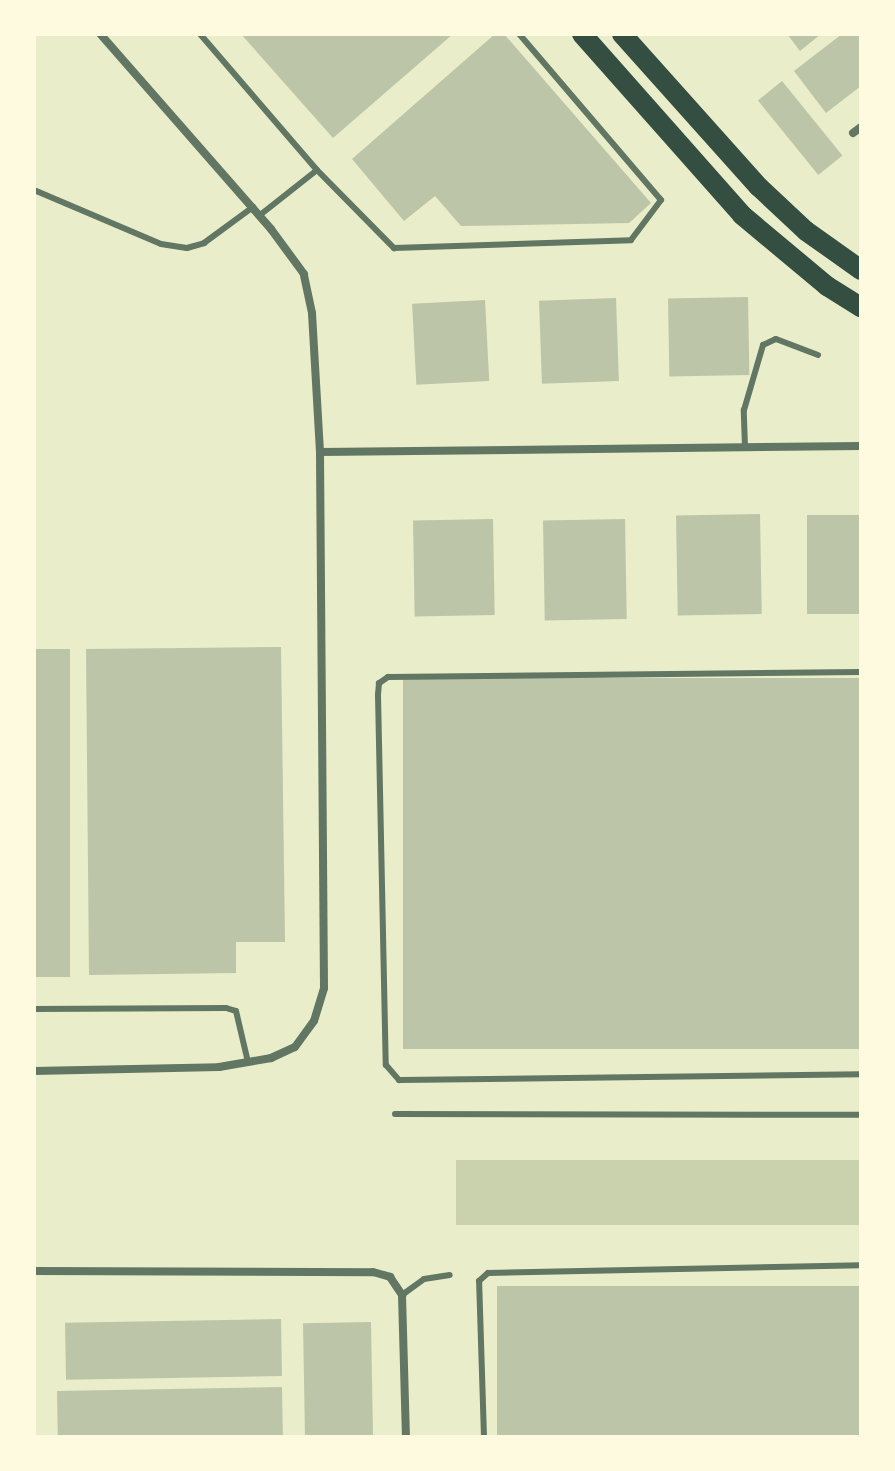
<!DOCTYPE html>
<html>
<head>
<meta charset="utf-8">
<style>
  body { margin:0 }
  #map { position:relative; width:895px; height:1471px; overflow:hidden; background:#e9edc9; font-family:"Nunito Sans",sans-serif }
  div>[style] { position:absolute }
  .green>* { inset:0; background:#cad2ad; transform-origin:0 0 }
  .building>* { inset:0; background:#bcc5a7; transform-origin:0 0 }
  .service>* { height:6px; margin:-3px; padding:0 3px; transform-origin:3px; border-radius:3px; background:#617663 }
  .minor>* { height:8px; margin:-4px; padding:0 4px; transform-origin:4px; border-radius:4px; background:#617663 }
  .primary>* { height:20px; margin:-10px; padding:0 10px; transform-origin:10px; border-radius:10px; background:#344e41 }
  span { translate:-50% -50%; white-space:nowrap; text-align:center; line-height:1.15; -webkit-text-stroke:6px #fefae0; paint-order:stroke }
  .frame { position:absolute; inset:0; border:36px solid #fefae0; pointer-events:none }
</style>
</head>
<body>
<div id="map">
  <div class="green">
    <div style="left:861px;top:1160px;width:65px;height:405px;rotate:90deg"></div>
  </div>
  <div class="building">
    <div style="clip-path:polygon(241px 34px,453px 34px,333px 138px)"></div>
    <div style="clip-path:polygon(495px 34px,504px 34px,651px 203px,629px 223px,461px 226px,435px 196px,404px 221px,352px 159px)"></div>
    <div style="clip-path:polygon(787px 34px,821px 34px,800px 51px)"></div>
    <div style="clip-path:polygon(842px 34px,861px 34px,861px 86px,826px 113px,794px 71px)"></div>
    <div style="left:782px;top:81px;width:96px;height:31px;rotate:51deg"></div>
    <div style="left:748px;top:297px;width:78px;height:80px;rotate:89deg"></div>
    <div style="left:616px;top:298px;width:83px;height:77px;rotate:88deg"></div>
    <div style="left:485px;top:300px;width:81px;height:73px;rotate:87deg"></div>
    <div style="left:760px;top:514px;width:100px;height:84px;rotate:89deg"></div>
    <div style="left:861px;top:515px;width:99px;height:54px;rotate:90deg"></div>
    <div style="left:493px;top:519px;width:96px;height:80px;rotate:89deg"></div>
    <div style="left:625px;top:519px;width:100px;height:82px;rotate:89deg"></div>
    <div style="clip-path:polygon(281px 647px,285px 942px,236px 942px,236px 973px,89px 975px,86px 649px)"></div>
    <div style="left:34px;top:649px;width:36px;height:328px"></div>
    <div style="left:861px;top:678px;width:371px;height:458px;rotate:90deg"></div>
    <div style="left:861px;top:1286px;width:151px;height:364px;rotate:90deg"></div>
    <div style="left:281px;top:1319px;width:57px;height:216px;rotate:89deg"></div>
    <div style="left:371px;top:1322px;width:115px;height:68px;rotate:89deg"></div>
    <div style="left:282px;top:1387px;width:50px;height:225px;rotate:89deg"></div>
  </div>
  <div class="service">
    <div style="left:200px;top:34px;width:179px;rotate:49.3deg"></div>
    <div style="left:317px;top:170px;width:73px;rotate:141.7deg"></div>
    <div style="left:317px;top:170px;width:110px;rotate:45.4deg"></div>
    <div style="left:394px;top:248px;width:237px;rotate:-1.9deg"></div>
    <div style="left:631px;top:240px;width:50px;rotate:-53.1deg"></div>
    <div style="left:661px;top:200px;width:218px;rotate:-130.5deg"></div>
    <div style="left:34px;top:190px;width:138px;rotate:23deg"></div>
    <div style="left:161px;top:244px;width:26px;rotate:9deg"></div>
    <div style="left:187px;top:248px;width:18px;rotate:-16deg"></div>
    <div style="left:204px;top:243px;width:61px;rotate:-36.3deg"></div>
    <div style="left:745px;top:447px;width:37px;rotate:-92deg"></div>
    <div style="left:744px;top:410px;width:68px;rotate:-73.7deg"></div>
    <div style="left:763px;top:345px;width:14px;rotate:-25deg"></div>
    <div style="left:776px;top:339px;width:45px;rotate:20.9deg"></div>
    <div style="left:861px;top:672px;width:473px;rotate:179.4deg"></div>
    <div style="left:388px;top:677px;width:11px;rotate:146deg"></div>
    <div style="left:379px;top:683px;width:12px;rotate:95deg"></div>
    <div style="left:378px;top:695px;width:370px;rotate:88.8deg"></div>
    <div style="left:386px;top:1065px;width:20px;rotate:49deg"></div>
    <div style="left:399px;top:1080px;width:462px;rotate:-0.7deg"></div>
    <div style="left:34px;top:1009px;width:192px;rotate:-0.3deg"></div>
    <div style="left:226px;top:1008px;width:10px;rotate:17deg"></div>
    <div style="left:236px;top:1011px;width:52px;rotate:76.8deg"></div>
    <div style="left:395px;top:1114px;width:466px;rotate:0.1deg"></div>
    <div style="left:402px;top:1295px;width:27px;rotate:-36deg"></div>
    <div style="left:424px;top:1279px;width:26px;rotate:-9deg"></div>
    <div style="left:484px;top:1437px;width:156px;rotate:-91.8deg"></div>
    <div style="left:479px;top:1281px;width:12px;rotate:-42deg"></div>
    <div style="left:488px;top:1273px;width:373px;rotate:-1.2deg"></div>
  </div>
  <div class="minor">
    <div style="left:853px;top:133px;width:10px;rotate:-37deg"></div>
    <div style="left:320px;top:452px;width:541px;rotate:-0.64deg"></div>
    <div style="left:34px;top:1071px;width:185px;rotate:-1.2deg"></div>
    <div style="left:219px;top:1067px;width:53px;rotate:-9.8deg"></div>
    <div style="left:271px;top:1058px;width:26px;rotate:-25deg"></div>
    <div style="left:295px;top:1047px;width:32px;rotate:-54deg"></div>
    <div style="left:314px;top:1021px;width:34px;rotate:-73deg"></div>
    <div style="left:324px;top:988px;width:536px;rotate:-90.43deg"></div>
    <div style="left:320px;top:452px;width:139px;rotate:-93.3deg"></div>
    <div style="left:312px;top:313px;width:40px;rotate:-102deg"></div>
    <div style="left:304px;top:274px;width:56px;rotate:-126.3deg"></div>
    <div style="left:271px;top:229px;width:259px;rotate:-131.2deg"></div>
    <div style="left:34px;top:1271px;width:339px;rotate:0.2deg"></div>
    <div style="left:373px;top:1272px;width:18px;rotate:16deg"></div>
    <div style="left:390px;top:1277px;width:22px;rotate:56deg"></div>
    <div style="left:402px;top:1295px;width:142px;rotate:88.4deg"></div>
  </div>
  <div class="primary">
    <div style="left:582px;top:34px;width:242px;rotate:48.5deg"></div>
    <div style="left:742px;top:215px;width:111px;rotate:39.9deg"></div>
    <div style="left:827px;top:286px;width:40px;rotate:32deg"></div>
    <div style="left:622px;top:34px;width:205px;rotate:48.2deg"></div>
    <div style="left:759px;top:187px;width:64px;rotate:43.1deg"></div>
    <div style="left:806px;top:231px;width:67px;rotate:35.3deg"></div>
  </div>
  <div class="frame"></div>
</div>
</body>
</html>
